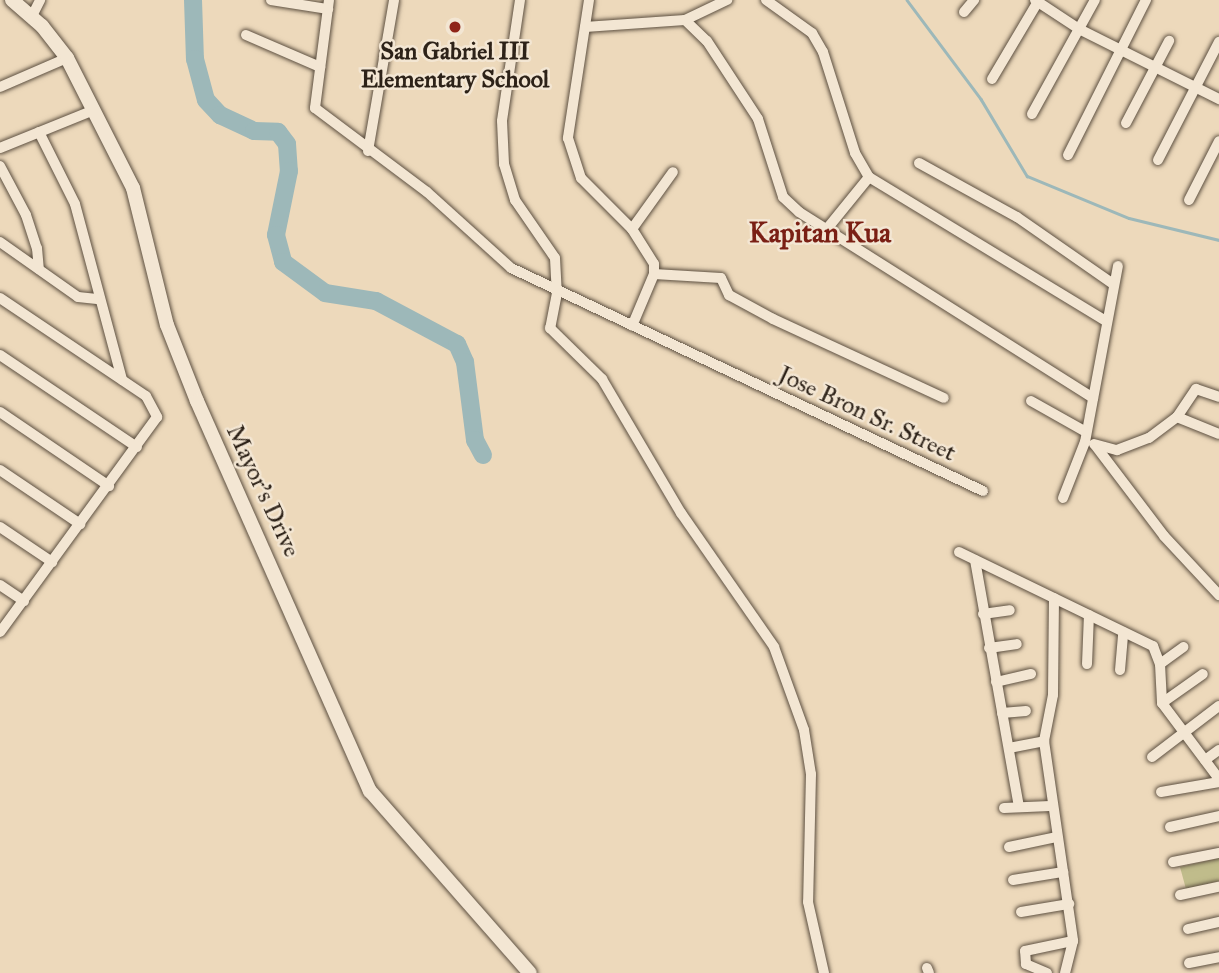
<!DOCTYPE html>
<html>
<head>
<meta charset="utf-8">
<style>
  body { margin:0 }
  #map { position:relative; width:1219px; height:973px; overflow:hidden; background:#edd9bb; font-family:"IM FELL Great Primer",serif }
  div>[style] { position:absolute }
  .green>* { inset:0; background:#c0bc8b }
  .stream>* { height:2.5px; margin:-1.25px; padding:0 1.25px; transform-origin:1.25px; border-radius:1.25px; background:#9db8b9 }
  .river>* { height:18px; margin:-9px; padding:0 9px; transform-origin:9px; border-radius:9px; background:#9db8b9 }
  .roads { filter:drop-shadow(0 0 2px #5d5041) drop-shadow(0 0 2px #5d5041) }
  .minor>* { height:10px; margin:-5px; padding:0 5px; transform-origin:5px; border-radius:5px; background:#f3e6d3 }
  .tertiary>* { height:14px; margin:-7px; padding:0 7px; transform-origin:7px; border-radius:7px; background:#f3e6d3 }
  .dots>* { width:19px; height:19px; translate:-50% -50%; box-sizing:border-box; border:4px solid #f3e6d3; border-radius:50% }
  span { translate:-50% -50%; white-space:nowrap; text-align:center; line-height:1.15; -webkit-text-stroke:5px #f3e6d3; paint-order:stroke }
  .poi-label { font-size:24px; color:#2d2218; font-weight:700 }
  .street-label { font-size:24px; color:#2d2218 }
  .quarter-label { font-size:28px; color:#7a1f14; font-weight:700 }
</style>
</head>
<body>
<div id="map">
  <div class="green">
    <div style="clip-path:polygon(1219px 858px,1219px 881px,1186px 889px,1180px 867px)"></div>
  </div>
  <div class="stream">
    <div style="left:907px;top:0;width:124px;rotate:53.2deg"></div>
    <div style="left:981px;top:99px;width:90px;rotate:59.1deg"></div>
    <div style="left:1027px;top:176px;width:110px;rotate:22.4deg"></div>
    <div style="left:1129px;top:218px;width:93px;rotate:13.7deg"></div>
  </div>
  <div class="river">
    <div style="left:193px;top:0;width:59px;rotate:88.1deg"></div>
    <div style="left:195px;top:59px;width:42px;rotate:75deg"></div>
    <div style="left:206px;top:100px;width:21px;rotate:47deg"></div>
    <div style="left:220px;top:115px;width:38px;rotate:25deg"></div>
    <div style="left:254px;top:131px;width:24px;rotate:2deg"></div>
    <div style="left:278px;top:132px;width:15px;rotate:53deg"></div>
    <div style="left:287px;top:144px;width:27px;rotate:86deg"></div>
    <div style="left:289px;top:171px;width:65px;rotate:101.5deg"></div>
    <div style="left:276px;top:235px;width:28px;rotate:75deg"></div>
    <div style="left:283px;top:262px;width:52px;rotate:36.4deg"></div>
    <div style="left:325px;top:293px;width:52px;rotate:8.9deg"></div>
    <div style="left:376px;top:301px;width:92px;rotate:28deg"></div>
    <div style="left:457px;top:344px;width:20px;rotate:66deg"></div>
    <div style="left:465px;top:362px;width:79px;rotate:82.7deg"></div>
    <div style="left:475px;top:440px;width:17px;rotate:62deg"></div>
  </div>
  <div class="roads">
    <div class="minor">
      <div style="left:271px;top:0;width:58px;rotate:9deg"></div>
      <div style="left:329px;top:0;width:109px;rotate:97.4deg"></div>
      <div style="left:315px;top:108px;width:140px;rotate:36.9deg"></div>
      <div style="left:427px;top:192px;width:113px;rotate:42.1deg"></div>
      <div style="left:511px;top:268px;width:522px;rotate:25.29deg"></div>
      <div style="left:520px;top:0;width:122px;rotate:98.5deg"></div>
      <div style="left:502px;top:121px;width:43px;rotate:87.3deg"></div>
      <div style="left:504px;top:164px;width:38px;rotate:73deg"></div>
      <div style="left:515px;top:200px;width:70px;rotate:55.4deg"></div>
      <div style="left:555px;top:258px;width:35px;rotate:87deg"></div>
      <div style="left:557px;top:293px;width:36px;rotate:101deg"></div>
      <div style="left:550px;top:328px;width:73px;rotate:44.4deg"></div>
      <div style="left:602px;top:379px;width:156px;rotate:59.5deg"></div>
      <div style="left:681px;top:513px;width:163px;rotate:55.2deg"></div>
      <div style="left:774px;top:647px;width:88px;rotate:70.1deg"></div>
      <div style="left:804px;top:730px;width:45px;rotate:81deg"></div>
      <div style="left:811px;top:774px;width:128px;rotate:91.3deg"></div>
      <div style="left:808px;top:902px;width:73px;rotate:77.3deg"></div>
      <div style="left:589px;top:0;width:140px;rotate:98.7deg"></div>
      <div style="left:568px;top:138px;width:42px;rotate:72deg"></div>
      <div style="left:581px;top:178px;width:72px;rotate:45deg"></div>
      <div style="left:632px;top:229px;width:41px;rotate:57.8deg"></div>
      <div style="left:654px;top:264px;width:10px;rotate:90deg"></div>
      <div style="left:654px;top:274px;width:56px;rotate:112.9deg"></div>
      <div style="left:766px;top:0;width:57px;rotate:35.7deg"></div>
      <div style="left:812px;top:33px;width:22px;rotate:60deg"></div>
      <div style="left:823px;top:52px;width:106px;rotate:72.4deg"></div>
      <div style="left:855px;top:153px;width:28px;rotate:60deg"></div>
      <div style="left:869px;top:177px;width:277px;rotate:31.3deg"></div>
      <div style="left:1035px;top:0;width:53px;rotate:33.4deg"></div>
      <div style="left:1079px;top:29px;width:157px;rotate:26.6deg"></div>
      <div style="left:964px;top:12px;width:16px;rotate:-50deg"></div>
      <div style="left:32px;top:16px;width:18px;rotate:-63deg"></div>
      <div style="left:685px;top:20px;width:30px;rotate:44deg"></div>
      <div style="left:707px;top:41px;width:93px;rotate:56.8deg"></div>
      <div style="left:758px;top:119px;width:82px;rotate:72.2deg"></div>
      <div style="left:783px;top:197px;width:22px;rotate:43deg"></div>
      <div style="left:799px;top:212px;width:348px;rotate:32.3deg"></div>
      <div style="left:585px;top:27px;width:100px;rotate:-4deg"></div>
      <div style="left:685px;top:20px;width:47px;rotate:-25.5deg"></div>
      <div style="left:246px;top:35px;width:81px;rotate:23.4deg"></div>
      <div style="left:992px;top:79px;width:92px;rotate:-59.3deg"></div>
      <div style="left:0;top:87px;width:73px;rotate:-23.4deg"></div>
      <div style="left:1032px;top:114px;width:130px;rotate:-61.1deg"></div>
      <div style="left:1126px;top:123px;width:93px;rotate:-62.3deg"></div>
      <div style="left:39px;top:132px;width:80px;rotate:63.4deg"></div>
      <div style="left:75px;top:204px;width:182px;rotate:75deg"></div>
      <div style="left:0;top:148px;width:101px;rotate:-22deg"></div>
      <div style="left:368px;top:151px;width:153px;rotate:-80.2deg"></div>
      <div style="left:1068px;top:155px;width:174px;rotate:-63.3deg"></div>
      <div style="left:1158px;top:160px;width:133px;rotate:-62.7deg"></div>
      <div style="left:919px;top:163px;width:112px;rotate:28.9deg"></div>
      <div style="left:1017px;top:217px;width:117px;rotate:34.9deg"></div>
      <div style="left:0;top:166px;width:55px;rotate:62deg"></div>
      <div style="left:26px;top:215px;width:35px;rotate:72deg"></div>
      <div style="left:37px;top:248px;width:21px;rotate:85deg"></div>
      <div style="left:1189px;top:200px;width:66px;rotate:-63deg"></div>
      <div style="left:632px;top:229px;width:70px;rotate:-54.3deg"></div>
      <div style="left:826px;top:230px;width:68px;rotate:-50.9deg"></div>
      <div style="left:0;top:242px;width:95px;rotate:35.2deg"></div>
      <div style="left:78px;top:297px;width:19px;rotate:6deg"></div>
      <div style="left:654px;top:274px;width:67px;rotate:3.4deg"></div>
      <div style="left:721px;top:278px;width:19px;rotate:65deg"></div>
      <div style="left:729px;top:295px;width:50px;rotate:28.6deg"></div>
      <div style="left:773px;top:319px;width:188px;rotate:24.8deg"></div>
      <div style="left:0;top:298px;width:176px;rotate:33.9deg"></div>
      <div style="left:146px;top:396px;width:24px;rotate:62deg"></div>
      <div style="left:157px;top:417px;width:266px;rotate:126.1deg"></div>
      <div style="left:0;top:355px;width:165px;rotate:33.9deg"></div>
      <div style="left:1031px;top:401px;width:63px;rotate:29.4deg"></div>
      <div style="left:0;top:412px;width:132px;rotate:34.2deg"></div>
      <div style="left:1177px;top:417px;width:45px;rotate:22deg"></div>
      <div style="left:1094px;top:444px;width:24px;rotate:15deg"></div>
      <div style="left:1117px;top:450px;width:34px;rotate:-21deg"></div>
      <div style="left:1149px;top:438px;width:35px;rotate:-37deg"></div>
      <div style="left:1177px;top:417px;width:34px;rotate:-56deg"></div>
      <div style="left:1196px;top:389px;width:24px;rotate:19deg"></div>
      <div style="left:1095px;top:445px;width:114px;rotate:52.8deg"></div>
      <div style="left:1164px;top:536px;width:81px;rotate:47deg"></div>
      <div style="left:0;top:470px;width:97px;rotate:34deg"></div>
      <div style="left:1063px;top:498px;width:60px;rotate:-68.6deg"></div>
      <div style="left:1085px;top:442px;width:179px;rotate:-79.4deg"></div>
      <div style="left:0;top:527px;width:63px;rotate:33.9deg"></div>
      <div style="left:959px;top:552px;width:216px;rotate:25.9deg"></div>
      <div style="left:1153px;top:646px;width:19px;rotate:69deg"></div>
      <div style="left:1160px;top:664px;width:39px;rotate:87deg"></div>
      <div style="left:1162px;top:703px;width:95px;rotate:53.1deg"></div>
      <div style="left:975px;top:560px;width:251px;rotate:79.9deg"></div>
      <div style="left:0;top:585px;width:29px;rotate:34deg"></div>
      <div style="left:1054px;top:598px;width:97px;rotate:90.6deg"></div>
      <div style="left:1053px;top:695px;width:47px;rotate:101.1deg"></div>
      <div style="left:1044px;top:741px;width:202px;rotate:81.7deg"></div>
      <div style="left:1073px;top:941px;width:33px;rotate:104deg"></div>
      <div style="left:983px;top:614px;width:27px;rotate:-8deg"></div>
      <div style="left:989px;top:648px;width:28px;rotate:-8deg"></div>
      <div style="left:1087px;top:664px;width:49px;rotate:-87.7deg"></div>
      <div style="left:1160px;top:664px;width:29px;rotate:-36deg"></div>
      <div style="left:1120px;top:670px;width:38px;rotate:-85deg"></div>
      <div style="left:996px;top:682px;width:36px;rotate:-13deg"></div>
      <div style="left:1162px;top:703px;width:50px;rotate:-35.3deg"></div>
      <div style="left:1002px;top:713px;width:24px;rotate:-5deg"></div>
      <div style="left:1009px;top:748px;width:36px;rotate:-11deg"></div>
      <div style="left:1152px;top:757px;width:84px;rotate:-37.3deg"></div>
      <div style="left:1205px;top:760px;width:17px;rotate:-36deg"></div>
      <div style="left:1161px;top:792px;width:59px;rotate:-9.8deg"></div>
      <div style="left:1004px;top:808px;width:46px;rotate:-2.5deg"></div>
      <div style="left:1170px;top:827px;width:50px;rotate:-12.7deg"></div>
      <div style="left:1009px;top:847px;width:48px;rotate:-12deg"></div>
      <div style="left:1173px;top:862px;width:47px;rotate:-11.1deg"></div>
      <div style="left:1013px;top:880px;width:51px;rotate:-9.1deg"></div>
      <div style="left:1180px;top:895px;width:40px;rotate:-12deg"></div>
      <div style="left:1021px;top:912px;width:49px;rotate:-9.5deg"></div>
      <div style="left:1188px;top:929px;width:32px;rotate:-13deg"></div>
      <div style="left:1189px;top:963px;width:31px;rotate:-11deg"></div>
      <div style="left:927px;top:968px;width:5px;rotate:68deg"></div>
      <div style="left:1047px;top:973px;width:23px;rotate:-157deg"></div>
      <div style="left:1026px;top:964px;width:13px;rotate:-94deg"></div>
      <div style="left:1025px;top:951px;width:49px;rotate:-11.8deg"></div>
    </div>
    <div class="tertiary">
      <div style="left:12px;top:0;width:40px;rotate:41deg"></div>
      <div style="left:42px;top:26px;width:41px;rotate:52deg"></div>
      <div style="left:67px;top:58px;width:146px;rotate:63.1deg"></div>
      <div style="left:133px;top:188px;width:141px;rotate:76.1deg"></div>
      <div style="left:167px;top:325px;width:82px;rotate:68.5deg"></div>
      <div style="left:197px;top:401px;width:427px;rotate:66.1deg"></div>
      <div style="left:370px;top:791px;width:242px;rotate:48.7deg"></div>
    </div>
  </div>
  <div class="dots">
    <div style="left:455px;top:27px;background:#8f2418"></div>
  </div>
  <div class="poi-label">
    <span style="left:455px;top:66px">San Gabriel III<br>Elementary School</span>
  </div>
  <div class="street-label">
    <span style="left:867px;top:414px;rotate:25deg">Jose Bron Sr. Street</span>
    <span style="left:263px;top:491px;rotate:65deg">Mayor's Drive</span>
  </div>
  <div class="quarter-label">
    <span style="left:820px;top:233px">Kapitan Kua</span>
  </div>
</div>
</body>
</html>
